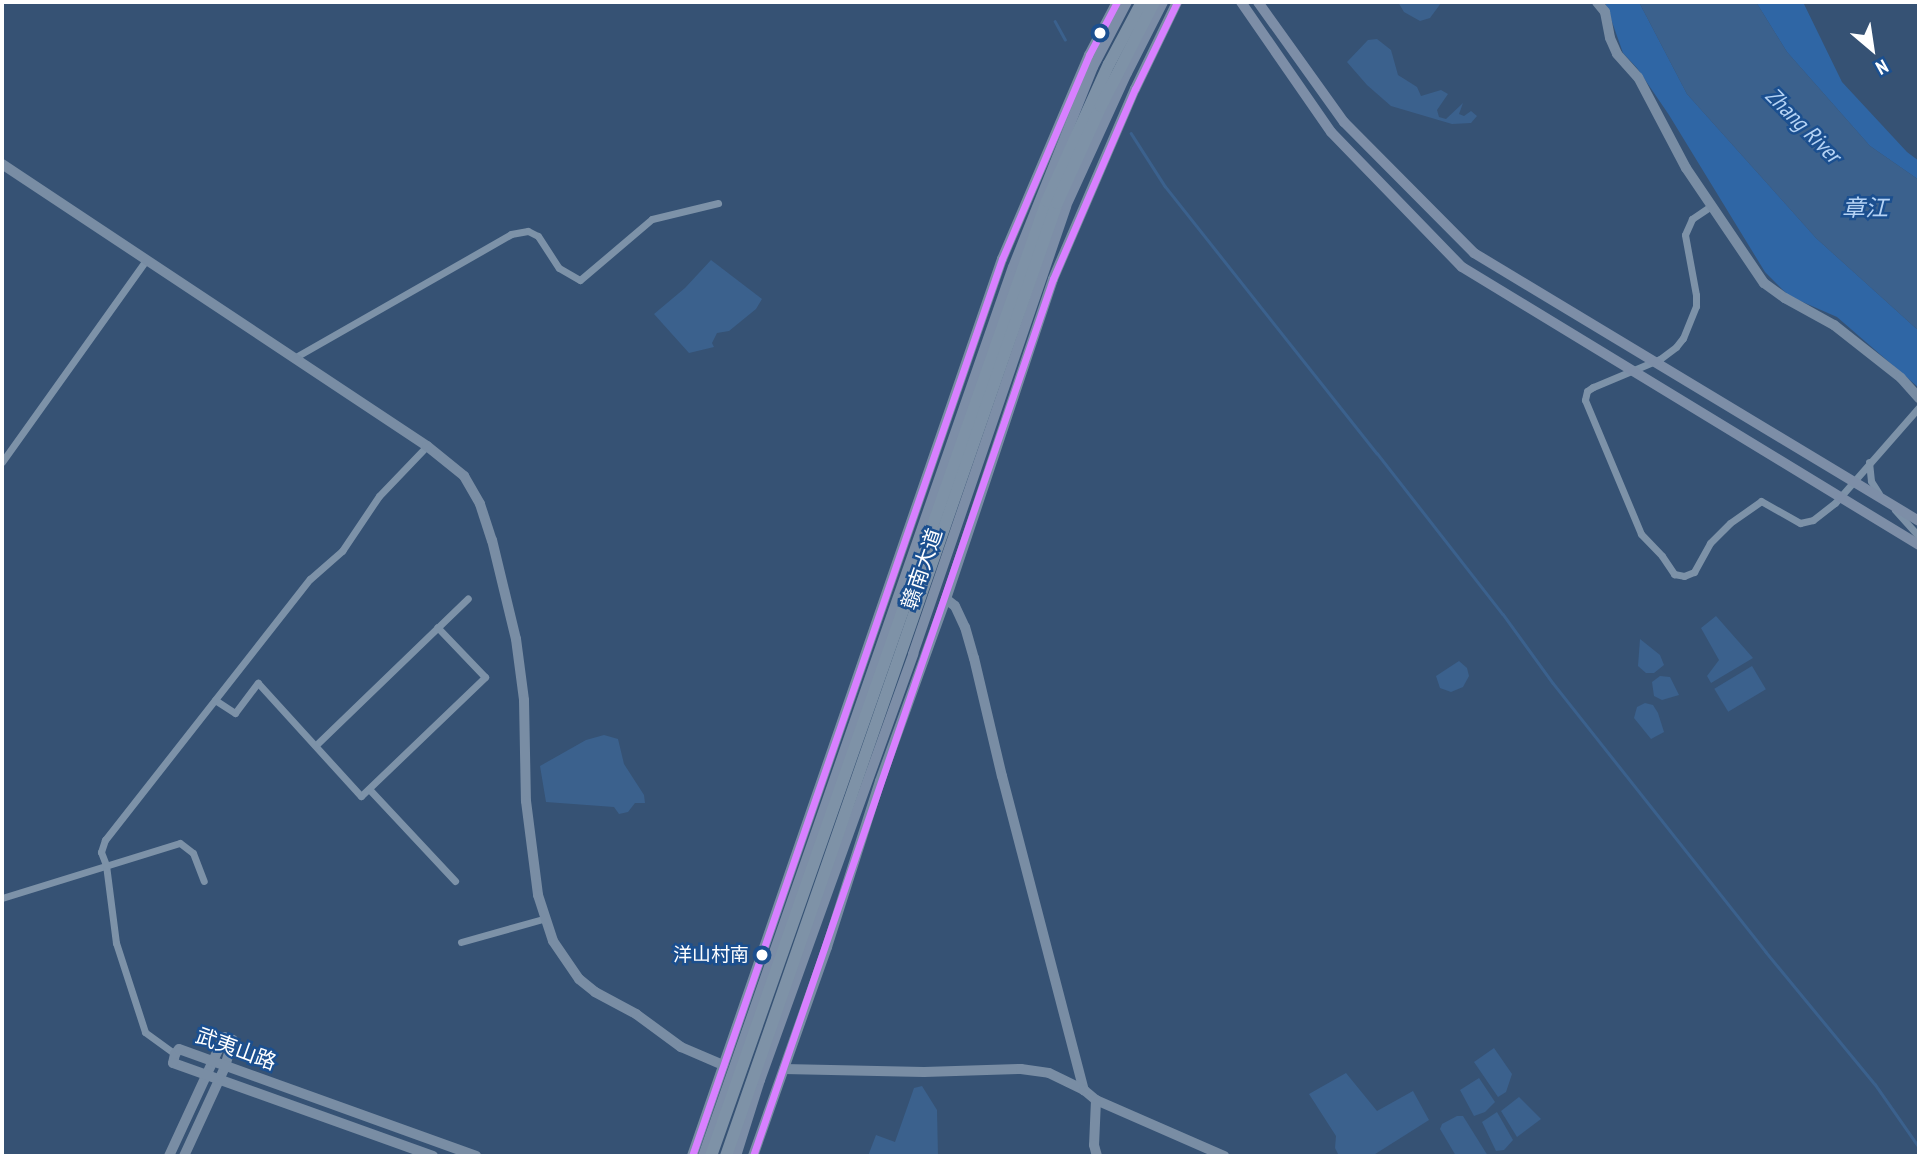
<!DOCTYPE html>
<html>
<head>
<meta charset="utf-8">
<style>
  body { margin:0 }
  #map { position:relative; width:1921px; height:1158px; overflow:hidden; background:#365274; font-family:"PT Sans Narrow","Noto Sans SC",sans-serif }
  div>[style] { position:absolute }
  .green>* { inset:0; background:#2f66a5 }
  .water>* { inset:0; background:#3b618d; transform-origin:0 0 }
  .stream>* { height:2.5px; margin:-1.25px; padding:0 1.25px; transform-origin:1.25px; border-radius:1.25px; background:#3b618d }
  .street>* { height:7px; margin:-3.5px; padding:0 3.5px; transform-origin:3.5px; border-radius:3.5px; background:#7d92a8 }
  .secondary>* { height:10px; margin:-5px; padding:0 5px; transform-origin:5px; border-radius:5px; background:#798da4 }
  .primary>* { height:10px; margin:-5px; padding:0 5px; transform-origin:5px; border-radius:5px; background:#7d8ea7 }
  .highway-bridge>* { height:12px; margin:-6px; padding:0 6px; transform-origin:6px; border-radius:6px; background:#7e92a7 }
  .bus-1>* { height:7px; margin:-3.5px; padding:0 3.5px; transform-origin:3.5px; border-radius:3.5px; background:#d880ff }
  .dots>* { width:19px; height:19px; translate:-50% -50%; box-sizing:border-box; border:4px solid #1b4f8f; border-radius:50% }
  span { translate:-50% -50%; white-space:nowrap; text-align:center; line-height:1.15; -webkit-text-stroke:5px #1b4f8f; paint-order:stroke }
  .bus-label { font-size:19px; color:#fff }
  .right { translate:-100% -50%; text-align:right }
  .street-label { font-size:21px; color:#fff }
  .water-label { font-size:23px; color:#b5d3f5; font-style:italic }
  .frame { position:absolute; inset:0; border:4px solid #fff; pointer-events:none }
  .north { position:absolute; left:1837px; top:14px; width:70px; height:70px; -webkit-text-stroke:5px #1b4f8f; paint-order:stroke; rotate:151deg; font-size:19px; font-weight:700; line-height:28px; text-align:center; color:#fff }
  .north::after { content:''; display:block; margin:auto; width:24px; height:32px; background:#fff; clip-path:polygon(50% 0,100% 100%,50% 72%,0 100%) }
</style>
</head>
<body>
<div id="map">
  <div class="green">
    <div style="clip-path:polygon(1605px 2px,1639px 2px,1687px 94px,1816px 238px,1919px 331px,1919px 388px,1837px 317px,1789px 296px,1765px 272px,1669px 115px,1637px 68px,1623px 53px)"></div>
    <div style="clip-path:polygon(1756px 2px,1803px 2px,1842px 82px,1907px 152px,1919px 161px,1919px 180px,1870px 146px,1787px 52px)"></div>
  </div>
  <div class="water">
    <div style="clip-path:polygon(1398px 2px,1440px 2px,1441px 3px,1430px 18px,1420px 21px,1404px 12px)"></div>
    <div style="clip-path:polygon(1639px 2px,1756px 2px,1787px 52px,1870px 146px,1919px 180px,1919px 331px,1816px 238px,1687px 94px)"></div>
    <div style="clip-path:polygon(1377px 39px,1391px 50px,1398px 75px,1417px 87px,1421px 96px,1441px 90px,1448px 94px,1437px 110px,1439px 117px,1446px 119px,1463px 103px,1459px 114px,1464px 116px,1471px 111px,1477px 116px,1471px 123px,1452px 124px,1391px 106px,1367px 85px,1347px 62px,1368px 40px)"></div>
    <div style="clip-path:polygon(711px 260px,762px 299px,756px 309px,729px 331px,717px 333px,712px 343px,714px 347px,689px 353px,654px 314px,685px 288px)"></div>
    <div style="clip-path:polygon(1716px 616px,1753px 658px,1711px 683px,1707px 676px,1719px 660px,1701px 628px)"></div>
    <div style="clip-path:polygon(1640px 639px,1660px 655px,1664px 665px,1654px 673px,1646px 673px,1638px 666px)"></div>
    <div style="clip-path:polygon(1459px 661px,1467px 668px,1469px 676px,1463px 687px,1451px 692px,1440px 688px,1436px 676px)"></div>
    <div style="left:1752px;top:666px;width:27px;height:44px;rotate:59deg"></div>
    <div style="clip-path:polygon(1660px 676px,1670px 677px,1679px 695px,1662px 700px,1654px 696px,1652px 682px)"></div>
    <div style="clip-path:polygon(1645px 703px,1653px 705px,1658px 713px,1664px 732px,1651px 739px,1634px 718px,1637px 707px)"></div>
    <div style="clip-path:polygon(604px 735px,618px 739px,624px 764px,644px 795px,645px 803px,635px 803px,628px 812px,619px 814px,614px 807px,546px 802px,540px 766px,586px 740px)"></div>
    <div style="clip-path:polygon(1494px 1048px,1512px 1074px,1506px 1092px,1498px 1097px,1474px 1062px)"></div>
    <div style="clip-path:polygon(1346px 1073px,1377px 1111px,1413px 1091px,1429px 1120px,1372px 1156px,1339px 1156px,1335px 1148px,1336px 1136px,1309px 1094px)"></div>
    <div style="clip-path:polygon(1479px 1078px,1495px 1102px,1485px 1112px,1474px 1116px,1460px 1090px)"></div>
    <div style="clip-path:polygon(922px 1086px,937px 1110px,938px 1156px,868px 1156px,876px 1135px,895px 1142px,914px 1088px)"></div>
    <div style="clip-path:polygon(1519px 1097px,1541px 1119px,1517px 1137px,1501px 1111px)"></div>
    <div style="clip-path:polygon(1497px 1112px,1513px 1140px,1504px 1150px,1496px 1151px,1482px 1122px)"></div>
    <div style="clip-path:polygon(1457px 1116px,1463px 1116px,1488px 1156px,1456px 1156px,1440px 1129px,1442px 1124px)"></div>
  </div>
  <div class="stream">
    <div style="left:1055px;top:21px;width:21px;rotate:61deg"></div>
    <div style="left:1131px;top:133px;width:63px;rotate:57.3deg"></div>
    <div style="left:1165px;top:186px;width:341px;rotate:51.6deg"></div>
    <div style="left:1377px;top:453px;width:204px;rotate:52deg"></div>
    <div style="left:1503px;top:614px;width:85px;rotate:54.1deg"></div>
    <div style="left:1553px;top:683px;width:343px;rotate:51.6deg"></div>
    <div style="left:1766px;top:952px;width:171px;rotate:50.5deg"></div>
    <div style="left:1875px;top:1084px;width:77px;rotate:55.1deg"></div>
  </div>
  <div class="street">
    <div style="left:1711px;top:206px;width:23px;rotate:146deg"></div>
    <div style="left:1692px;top:219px;width:17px;rotate:114deg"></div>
    <div style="left:1685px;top:235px;width:61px;rotate:79.6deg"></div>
    <div style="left:1696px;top:295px;width:11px;rotate:90deg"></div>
    <div style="left:1696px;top:306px;width:35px;rotate:112deg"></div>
    <div style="left:1683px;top:338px;width:11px;rotate:128deg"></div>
    <div style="left:1676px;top:347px;width:20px;rotate:143deg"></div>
    <div style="left:1660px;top:359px;width:73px;rotate:157.3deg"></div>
    <div style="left:1593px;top:387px;width:7px;rotate:146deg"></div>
    <div style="left:1587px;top:391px;width:9px;rotate:103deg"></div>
    <div style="left:1585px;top:400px;width:145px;rotate:67.3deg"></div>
    <div style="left:1641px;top:534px;width:30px;rotate:46deg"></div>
    <div style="left:1662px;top:556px;width:22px;rotate:56deg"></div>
    <div style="left:1674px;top:574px;width:10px;rotate:11deg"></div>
    <div style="left:1684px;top:576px;width:11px;rotate:-22deg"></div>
    <div style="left:1694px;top:572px;width:33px;rotate:-61deg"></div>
    <div style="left:1710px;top:543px;width:28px;rotate:-45deg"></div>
    <div style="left:1730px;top:523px;width:38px;rotate:-35deg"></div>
    <div style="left:1761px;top:501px;width:45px;rotate:29.4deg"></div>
    <div style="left:1800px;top:523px;width:13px;rotate:-13deg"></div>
    <div style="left:1813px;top:520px;width:28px;rotate:-38deg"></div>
    <div style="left:1835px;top:503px;width:128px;rotate:-48.8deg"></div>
    <div style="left:294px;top:358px;width:250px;rotate:-29.7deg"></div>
    <div style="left:511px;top:234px;width:17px;rotate:-10deg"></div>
    <div style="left:528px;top:231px;width:11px;rotate:27deg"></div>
    <div style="left:538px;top:236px;width:38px;rotate:57deg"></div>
    <div style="left:559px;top:268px;width:24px;rotate:30deg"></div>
    <div style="left:580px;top:280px;width:94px;rotate:-40.3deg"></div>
    <div style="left:652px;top:219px;width:68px;rotate:-13.6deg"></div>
    <div style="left:2px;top:462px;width:248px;rotate:-54.5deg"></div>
    <div style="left:1869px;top:462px;width:19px;rotate:84deg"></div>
    <div style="left:1871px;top:481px;width:15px;rotate:58deg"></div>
    <div style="left:1895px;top:510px;width:36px;rotate:48deg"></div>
    <div style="left:215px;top:700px;width:24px;rotate:33deg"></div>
    <div style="left:235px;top:713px;width:38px;rotate:-53deg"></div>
    <div style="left:258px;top:683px;width:153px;rotate:47.7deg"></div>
    <div style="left:361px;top:796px;width:172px;rotate:-43.8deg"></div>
    <div style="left:485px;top:677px;width:69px;rotate:-133.8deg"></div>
    <div style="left:316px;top:745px;width:211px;rotate:-44deg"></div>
    <div style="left:369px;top:789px;width:126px;rotate:46.9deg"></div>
    <div style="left:2px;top:898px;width:186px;rotate:-17.2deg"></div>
    <div style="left:180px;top:843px;width:16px;rotate:38deg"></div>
    <div style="left:193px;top:853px;width:30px;rotate:69deg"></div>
    <div style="left:461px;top:942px;width:85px;rotate:-15.7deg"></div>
    <div style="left:175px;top:1054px;width:37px;rotate:-144deg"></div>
    <div style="left:145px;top:1032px;width:94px;rotate:-108deg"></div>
    <div style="left:116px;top:943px;width:79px;rotate:-97.3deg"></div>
    <div style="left:106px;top:865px;width:14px;rotate:-111deg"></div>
    <div style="left:101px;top:852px;width:13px;rotate:-72deg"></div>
    <div style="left:105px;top:840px;width:332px;rotate:-51.9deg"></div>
    <div style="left:310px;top:579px;width:43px;rotate:-41.2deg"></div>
    <div style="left:342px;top:551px;width:66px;rotate:-56.1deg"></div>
    <div style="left:379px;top:496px;width:69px;rotate:-46.2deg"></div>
  </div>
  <div class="secondary">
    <div style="left:1597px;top:2px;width:13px;rotate:51deg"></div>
    <div style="left:1605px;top:12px;width:26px;rotate:79deg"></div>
    <div style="left:1610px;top:38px;width:17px;rotate:66deg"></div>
    <div style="left:1617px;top:54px;width:31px;rotate:48deg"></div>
    <div style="left:1638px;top:77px;width:103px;rotate:62.2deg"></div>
    <div style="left:1686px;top:168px;width:139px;rotate:55.9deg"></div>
    <div style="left:1764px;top:283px;width:26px;rotate:36deg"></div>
    <div style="left:1785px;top:298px;width:56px;rotate:28.9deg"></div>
    <div style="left:1834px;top:325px;width:85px;rotate:38.3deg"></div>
    <div style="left:1901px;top:378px;width:27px;rotate:48deg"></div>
    <div style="left:2px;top:164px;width:510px;rotate:33.57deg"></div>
    <div style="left:427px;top:446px;width:48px;rotate:39deg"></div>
    <div style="left:464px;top:476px;width:32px;rotate:60deg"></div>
    <div style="left:480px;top:504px;width:38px;rotate:72deg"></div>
    <div style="left:492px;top:540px;width:102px;rotate:76.4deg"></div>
    <div style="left:516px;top:639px;width:62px;rotate:82.5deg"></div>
    <div style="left:524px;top:700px;width:101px;rotate:88.9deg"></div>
    <div style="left:526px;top:801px;width:95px;rotate:82.7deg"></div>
    <div style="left:538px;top:895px;width:48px;rotate:71.9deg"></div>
    <div style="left:553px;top:941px;width:46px;rotate:55.6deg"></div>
    <div style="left:579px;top:979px;width:21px;rotate:39deg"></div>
    <div style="left:595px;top:992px;width:47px;rotate:28.2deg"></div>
    <div style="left:636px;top:1014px;width:56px;rotate:36.3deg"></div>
    <div style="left:681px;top:1047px;width:46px;rotate:23.2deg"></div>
    <div style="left:946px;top:599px;width:11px;rotate:38deg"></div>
    <div style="left:955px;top:606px;width:23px;rotate:65deg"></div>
    <div style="left:965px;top:627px;width:32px;rotate:74deg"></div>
    <div style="left:974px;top:658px;width:121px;rotate:76.7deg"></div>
    <div style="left:1002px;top:776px;width:325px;rotate:75.4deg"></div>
    <div style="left:784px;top:1069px;width:140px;rotate:1.2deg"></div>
    <div style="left:924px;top:1072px;width:97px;rotate:-1.8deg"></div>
    <div style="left:1021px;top:1069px;width:28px;rotate:8deg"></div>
    <div style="left:1049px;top:1073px;width:39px;rotate:26deg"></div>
    <div style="left:1084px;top:1090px;width:16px;rotate:40deg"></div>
    <div style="left:1096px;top:1100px;width:140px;rotate:23.6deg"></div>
    <div style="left:1096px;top:1100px;width:45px;rotate:92.5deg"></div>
    <div style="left:1094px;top:1145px;width:11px;rotate:75deg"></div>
    <div style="left:169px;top:1156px;width:131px;rotate:-65.2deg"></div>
    <div style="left:224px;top:1037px;width:9px;rotate:18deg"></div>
    <div style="left:233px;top:1040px;width:28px;rotate:107deg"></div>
    <div style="left:225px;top:1067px;width:98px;rotate:114.7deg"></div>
    <div style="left:433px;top:1156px;width:276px;rotate:-160.3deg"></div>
    <div style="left:173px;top:1063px;width:9px;rotate:-77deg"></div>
    <div style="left:175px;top:1054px;width:6px;rotate:-51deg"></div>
    <div style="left:179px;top:1049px;width:316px;rotate:19.8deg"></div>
    <div style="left:692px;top:1156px;width:949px;rotate:-70.94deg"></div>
    <div style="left:1002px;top:259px;width:222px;rotate:-66.9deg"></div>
    <div style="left:1089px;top:55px;width:60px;rotate:-62.2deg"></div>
    <div style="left:753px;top:1156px;width:222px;rotate:-70.5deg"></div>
    <div style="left:827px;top:947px;width:174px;rotate:-72.3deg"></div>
    <div style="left:880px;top:781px;width:194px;rotate:-70.1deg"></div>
    <div style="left:946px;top:599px;width:337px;rotate:-71.5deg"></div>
    <div style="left:1053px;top:279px;width:207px;rotate:-66.7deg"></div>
    <div style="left:1135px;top:89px;width:97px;rotate:-64.2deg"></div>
  </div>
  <div class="primary">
    <div style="left:1241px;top:2px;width:158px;rotate:55.3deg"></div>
    <div style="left:1331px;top:132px;width:188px;rotate:45.9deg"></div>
    <div style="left:1462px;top:267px;width:535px;rotate:31.31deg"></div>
    <div style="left:1258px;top:2px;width:148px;rotate:54.4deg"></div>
    <div style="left:1344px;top:122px;width:185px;rotate:45.2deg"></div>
    <div style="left:1474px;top:253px;width:519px;rotate:31.06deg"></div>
    <div style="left:703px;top:1156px;width:941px;rotate:-70.78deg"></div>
    <div style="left:1013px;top:267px;width:215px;rotate:-68.2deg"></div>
    <div style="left:1093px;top:67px;width:73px;rotate:-62.4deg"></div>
    <div style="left:736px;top:1156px;width:80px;rotate:-72.5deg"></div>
    <div style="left:760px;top:1080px;width:453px;rotate:-70.2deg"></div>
    <div style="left:913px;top:654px;width:473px;rotate:-71.1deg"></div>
    <div style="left:1066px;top:206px;width:146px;rotate:-65.4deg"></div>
    <div style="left:1127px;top:73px;width:80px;rotate:-63.1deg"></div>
  </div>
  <div class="highway-bridge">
    <div style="left:711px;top:1156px;width:1012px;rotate:-70.62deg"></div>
    <div style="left:1047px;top:201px;width:150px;rotate:-65.7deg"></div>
    <div style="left:1109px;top:64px;width:70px;rotate:-62deg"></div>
    <div style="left:726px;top:1156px;width:1009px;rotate:-70.85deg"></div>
    <div style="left:1057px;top:203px;width:107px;rotate:-65.6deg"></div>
    <div style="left:1101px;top:106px;width:117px;rotate:-63deg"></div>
  </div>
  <div class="bus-1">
    <div style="left:692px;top:1156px;width:949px;rotate:-70.94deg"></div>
    <div style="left:1002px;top:259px;width:222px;rotate:-66.9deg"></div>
    <div style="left:1089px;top:55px;width:60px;rotate:-62.2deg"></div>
    <div style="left:753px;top:1156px;width:927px;rotate:-71.12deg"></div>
    <div style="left:1053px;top:279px;width:207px;rotate:-66.7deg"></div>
    <div style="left:1135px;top:89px;width:97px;rotate:-64.2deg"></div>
  </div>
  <div class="dots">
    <div style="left:1100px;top:33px;background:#fff"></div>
    <div style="left:762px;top:955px;background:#fff"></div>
  </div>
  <div class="bus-label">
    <span class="right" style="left:749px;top:955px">洋山村南</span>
  </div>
  <div class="street-label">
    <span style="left:922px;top:569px;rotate:-71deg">赣南大道</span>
    <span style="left:236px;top:1049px;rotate:20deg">武夷山路</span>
  </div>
  <div class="water-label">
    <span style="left:1803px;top:125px;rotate:45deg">Zhang River</span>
    <span style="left:1865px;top:208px">章江</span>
  </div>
  <div class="frame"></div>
  <div class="north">N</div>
</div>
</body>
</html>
